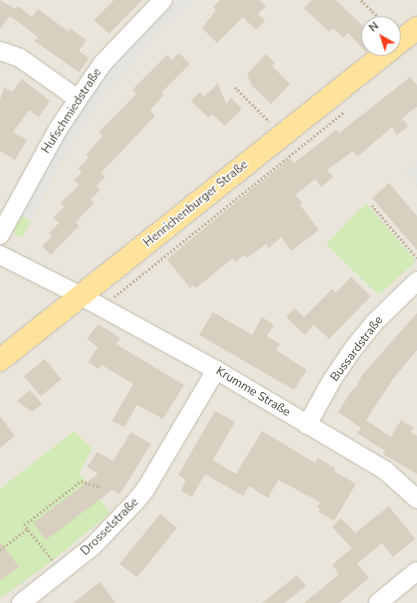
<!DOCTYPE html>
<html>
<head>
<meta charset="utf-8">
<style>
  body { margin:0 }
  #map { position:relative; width:417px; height:603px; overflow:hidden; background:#f6f3ec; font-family:"Nunito Sans",sans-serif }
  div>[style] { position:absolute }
  .residential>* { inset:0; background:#eae5da }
  .green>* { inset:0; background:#d2eab5 }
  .parking>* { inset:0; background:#e5e3e0 }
  .building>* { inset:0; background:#d8cfc1; transform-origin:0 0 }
  .path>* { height:2.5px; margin-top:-1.25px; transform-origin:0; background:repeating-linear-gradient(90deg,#c4b79f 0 2px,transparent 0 4px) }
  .roads { filter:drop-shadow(0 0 1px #c2bbae) drop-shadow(0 0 1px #c2bbae) }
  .minor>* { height:18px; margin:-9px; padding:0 9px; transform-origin:9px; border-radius:9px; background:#fff }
  .major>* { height:22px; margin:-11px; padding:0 11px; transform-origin:11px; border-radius:11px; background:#ffe39c }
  span { translate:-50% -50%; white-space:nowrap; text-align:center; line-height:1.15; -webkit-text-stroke:3px #fff; paint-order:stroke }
  .street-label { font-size:12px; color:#4b4439 }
  .north { position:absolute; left:361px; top:16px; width:40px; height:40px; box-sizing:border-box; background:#fff; border:1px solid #b7b4b0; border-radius:50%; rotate:321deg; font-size:11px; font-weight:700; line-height:16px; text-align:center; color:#4b4439 }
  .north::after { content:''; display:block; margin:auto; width:14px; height:18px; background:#fc3f1d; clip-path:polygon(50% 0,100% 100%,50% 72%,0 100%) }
</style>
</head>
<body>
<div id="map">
  <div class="residential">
    <div style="clip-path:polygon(evenodd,0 0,417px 0,417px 603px,0 603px,0 0,369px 24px,393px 24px,393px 48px,369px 48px,369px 24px)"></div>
  </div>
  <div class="green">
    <div style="clip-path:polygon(366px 203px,416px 261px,379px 295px,326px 244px)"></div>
    <div style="clip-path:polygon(20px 215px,31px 220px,22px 238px,13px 233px)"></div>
    <div style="clip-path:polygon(74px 431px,92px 448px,79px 473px,110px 513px,47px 565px,0 598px,0 489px)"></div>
  </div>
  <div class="parking">
    <div style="clip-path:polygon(178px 0,196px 0,160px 32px,108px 91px,68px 150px,31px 220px,20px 215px,60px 140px,99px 84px,152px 24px)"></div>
    <div style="clip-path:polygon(417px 162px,417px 187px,405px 172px)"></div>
  </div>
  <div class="building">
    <div style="clip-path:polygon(0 0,15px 9px,18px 6px,32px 17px,38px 9px,68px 31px,70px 28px,86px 40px,79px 51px,89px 58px,79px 72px,34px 41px,38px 37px,10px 16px,0 29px)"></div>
    <div style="clip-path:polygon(114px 0,142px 0,109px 34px,94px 20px)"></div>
    <div style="clip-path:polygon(220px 0,259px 0,266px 6px,258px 14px,265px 21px,256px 30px,243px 17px,217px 43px,202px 28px,216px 10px,213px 7px)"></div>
    <div style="clip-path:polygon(312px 0,336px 0,369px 32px,369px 50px,366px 52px,348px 33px,343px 38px,333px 28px,329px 32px,304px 8px)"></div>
    <div style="clip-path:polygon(179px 53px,190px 64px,161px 93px,164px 95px,150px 110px,155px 116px,101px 173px,105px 177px,96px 186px,100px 190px,90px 200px,94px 203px,76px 222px,79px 226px,51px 255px,42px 246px,52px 236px,49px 233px,59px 223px,53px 218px,64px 207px,60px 203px,79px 185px,74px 180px,82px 173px,78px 169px,89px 157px,86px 154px,103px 136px,99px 132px,136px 94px,132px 90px,167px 55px,172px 60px)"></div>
    <div style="clip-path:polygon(266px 54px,275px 63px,272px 66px,290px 84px,271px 104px,252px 86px,247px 74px)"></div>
    <div style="clip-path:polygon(410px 77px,417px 85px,417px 107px,402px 118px,408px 126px,397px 135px,392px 127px,357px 157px,353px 151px,327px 170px,333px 177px,321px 187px,315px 179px,295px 195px,302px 202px,300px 205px,319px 230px,291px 251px,281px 237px,269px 248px,266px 244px,247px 258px,244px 255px,236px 262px,233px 258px,196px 288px,193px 285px,190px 288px,167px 259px,290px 158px,294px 163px,336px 130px,339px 133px)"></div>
    <div style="clip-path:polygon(22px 79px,50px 101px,39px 117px,29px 110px,13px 132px,27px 140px,15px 160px,0 151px,0 100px,4px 87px,12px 92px)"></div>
    <div style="clip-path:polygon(218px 83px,226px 104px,231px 98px,242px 109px,225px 126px,212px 114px,208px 117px,191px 101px,200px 92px,204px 97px)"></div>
    <div style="clip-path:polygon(389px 183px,417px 216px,417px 250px,372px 198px)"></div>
    <div style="clip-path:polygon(351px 277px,371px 296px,329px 339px,314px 325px,305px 335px,286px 317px,295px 308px,304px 317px,332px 289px,336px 293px)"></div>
    <div style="clip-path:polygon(213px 312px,252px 335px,262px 317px,274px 325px,267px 336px,280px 344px,276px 350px,307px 370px,294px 390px,199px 335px)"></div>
    <div style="clip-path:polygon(417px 313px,417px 350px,393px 379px,366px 420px,391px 437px,401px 420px,414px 428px,411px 432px,417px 436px,417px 474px,383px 454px,385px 451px,357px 433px,361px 428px,338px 412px,352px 390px,359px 385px,357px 384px,363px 374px)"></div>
    <div style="clip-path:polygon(98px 324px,120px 338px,116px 344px,184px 385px,163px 419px,137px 405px,124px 427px,112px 421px,133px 384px,102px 365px,99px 369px,88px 362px,98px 347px,87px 339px)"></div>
    <div style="left:45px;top:359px;width:26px;height:27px;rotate:51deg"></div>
    <div style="clip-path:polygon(30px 390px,42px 404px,32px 412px,17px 401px)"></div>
    <div style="clip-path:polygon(215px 411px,235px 422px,213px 460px,236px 474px,262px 431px,315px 463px,318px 458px,335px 468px,334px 471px,356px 484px,334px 521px,319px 512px,320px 509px,317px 507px,320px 502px,278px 480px,268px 498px,249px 486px,243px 496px,205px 474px,192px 497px,181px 491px,186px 480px,178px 475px)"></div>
    <div style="clip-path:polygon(0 416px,15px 436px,0 448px)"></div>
    <div style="clip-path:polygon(131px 432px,151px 444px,120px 494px,112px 490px,46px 540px,33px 523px,98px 474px,87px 467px,97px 452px,113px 461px)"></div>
    <div style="clip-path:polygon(389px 506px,415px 539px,393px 557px,382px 543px,357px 564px,369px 578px,339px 603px,304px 603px,339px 574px,332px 565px,352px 548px,332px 527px,341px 518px,355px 533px)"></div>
    <div style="left:160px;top:514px;width:22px;height:64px;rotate:39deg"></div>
    <div style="clip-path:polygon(0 542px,19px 567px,0 581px)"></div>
    <div style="clip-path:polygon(297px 575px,306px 586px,295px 595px,284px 603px,262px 603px)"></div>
    <div style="clip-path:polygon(100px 582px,116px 603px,73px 603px)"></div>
  </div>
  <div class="path">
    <div style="left:361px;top:0;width:35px;rotate:44deg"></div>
    <div style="left:235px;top:87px;width:49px;rotate:45deg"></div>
    <div style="left:372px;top:205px;width:70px;rotate:49.7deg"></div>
    <div style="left:114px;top:297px;width:295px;rotate:-38.8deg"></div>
    <div style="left:0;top:550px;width:34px;rotate:-38deg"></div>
    <div style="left:52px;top:560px;width:45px;rotate:-128.7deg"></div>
    <div style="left:24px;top:525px;width:72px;rotate:-37.7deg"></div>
    <div style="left:81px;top:481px;width:21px;rotate:17deg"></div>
  </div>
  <div class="roads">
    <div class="minor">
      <div style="left:0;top:51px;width:21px;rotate:19deg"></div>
      <div style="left:20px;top:58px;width:71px;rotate:35.3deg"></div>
      <div style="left:0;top:235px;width:121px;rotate:-61.3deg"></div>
      <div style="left:58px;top:129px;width:36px;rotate:-56deg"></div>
      <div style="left:78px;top:99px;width:44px;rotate:-55.2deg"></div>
      <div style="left:103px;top:63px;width:87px;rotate:-46.4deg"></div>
      <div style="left:0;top:255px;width:91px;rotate:26.8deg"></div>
      <div style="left:81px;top:296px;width:154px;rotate:28.7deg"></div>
      <div style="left:216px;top:370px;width:198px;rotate:30.7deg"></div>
      <div style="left:386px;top:471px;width:42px;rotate:42.1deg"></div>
      <div style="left:307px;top:425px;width:51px;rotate:-60.9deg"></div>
      <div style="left:332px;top:380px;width:37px;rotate:-56deg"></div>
      <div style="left:353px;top:349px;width:33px;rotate:-51deg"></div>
      <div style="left:374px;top:323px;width:60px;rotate:-44.3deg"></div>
      <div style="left:21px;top:603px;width:90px;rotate:-38.3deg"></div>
      <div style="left:92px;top:547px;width:64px;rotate:-46.3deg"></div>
      <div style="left:136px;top:501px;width:14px;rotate:-51deg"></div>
      <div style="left:145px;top:490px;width:139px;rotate:-59.4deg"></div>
      <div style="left:378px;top:603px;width:50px;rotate:-39.4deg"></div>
    </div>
    <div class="major">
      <div style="left:393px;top:47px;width:31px;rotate:-38deg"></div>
      <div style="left:0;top:360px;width:501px;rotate:-38.52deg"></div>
    </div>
  </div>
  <div class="street-label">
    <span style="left:72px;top:111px;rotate:-57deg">Hufschmiedstraße</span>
    <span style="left:196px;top:204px;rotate:-39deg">Henrichenburger Straße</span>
    <span style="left:357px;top:349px;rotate:-53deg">Bussardstraße</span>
    <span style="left:253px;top:392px;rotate:31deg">Krumme Straße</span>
    <span style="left:110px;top:527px;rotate:-45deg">Drosselstraße</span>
  </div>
  <div class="north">N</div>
</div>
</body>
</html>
